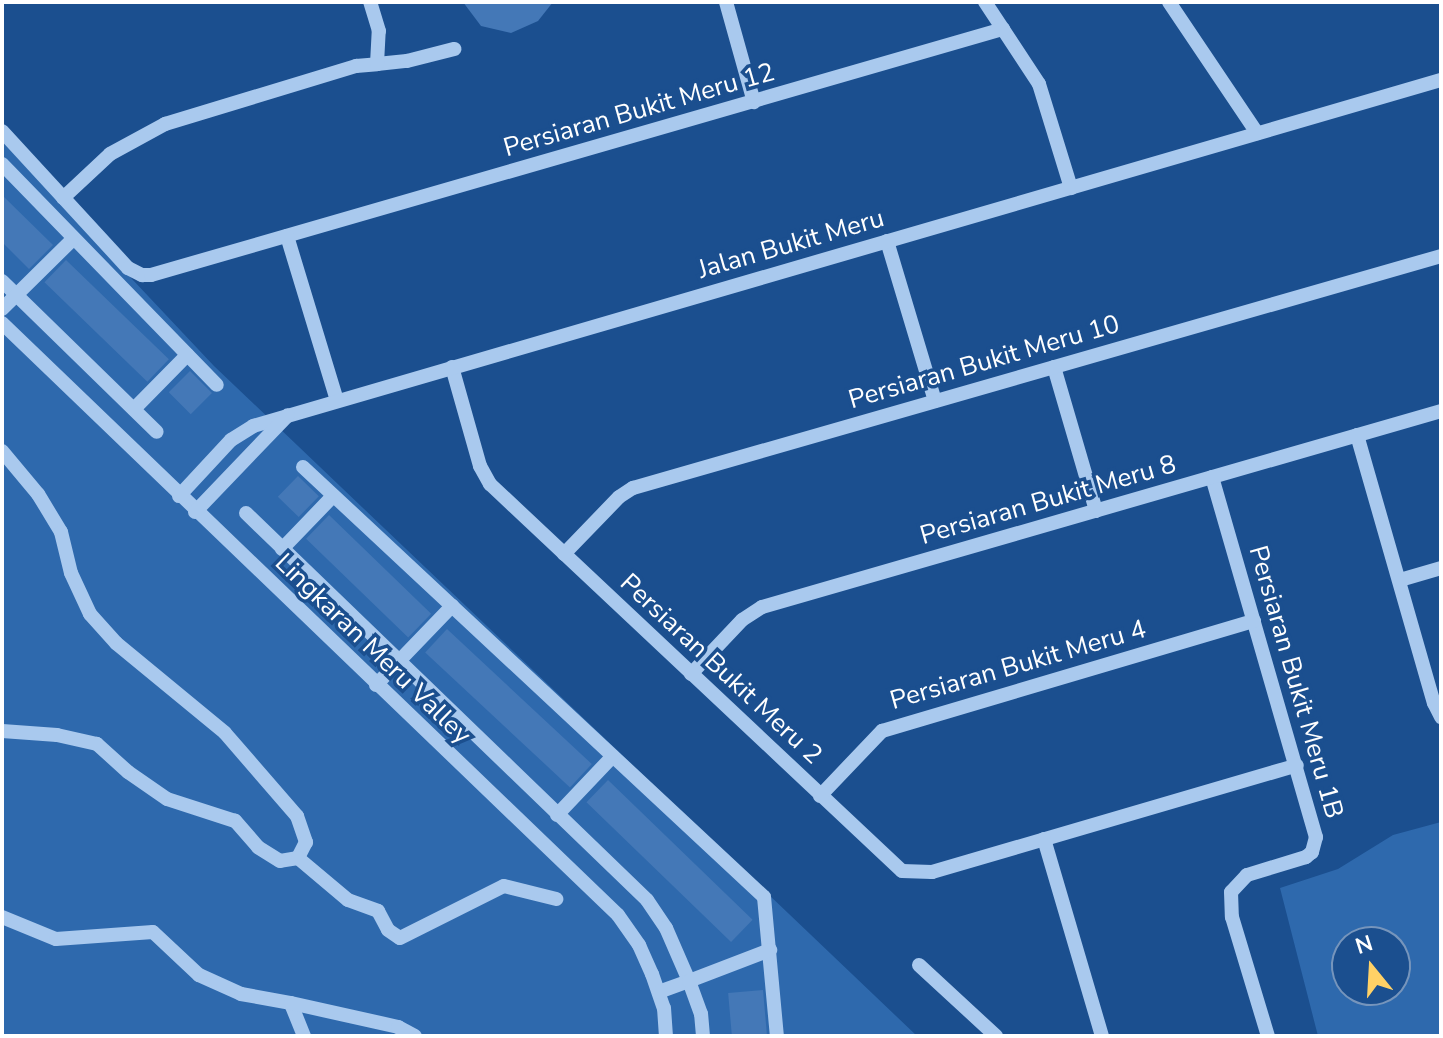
<!DOCTYPE html>
<html>
<head>
<meta charset="utf-8">
<style>
  body { margin:0 }
  #map { position:relative; width:1443px; height:1038px; overflow:hidden; background:#1b4f8f; font-family:"Nunito Sans",sans-serif }
  div>[style] { position:absolute }
  .green>* { inset:0; background:#2e69ad }
  .building>* { inset:0; background:#4478b7; transform-origin:0 0 }
  .minor>* { height:14px; margin:-7px; padding:0 7px; transform-origin:7px; border-radius:7px; background:#a9c9ee }
  span { translate:-50% -50%; white-space:nowrap; text-align:center; line-height:1.15; -webkit-text-stroke:7px #1b4f8f; paint-order:stroke }
  .street-label { font-size:26px; color:#fff }
  .frame { position:absolute; inset:0; border:4px solid #fff; pointer-events:none }
  .north { position:absolute; left:1331px; top:926px; width:80px; height:80px; box-sizing:border-box; background:#1b4f8f; border:2px solid #7695bc; border-radius:50%; rotate:342deg; font-size:22px; font-weight:700; line-height:32px; text-align:center; color:#fff }
  .north::after { content:''; display:block; margin:auto; width:28px; height:36px; background:#ffd166; clip-path:polygon(50% 0,100% 100%,50% 72%,0 100%) }
</style>
</head>
<body>
<div id="map">
  <div class="green">
    <div style="clip-path:polygon(2px 141px,214px 366px,917px 1036px,2px 1036px)"></div>
    <div style="clip-path:polygon(evenodd,1441px 822px,1441px 1036px,1318px 1036px,1280px 888px,1338px 869px,1393px 835px,1441px 822px,1347px 942px,1395px 942px,1395px 990px,1347px 990px,1347px 942px)"></div>
  </div>
  <div class="building">
    <div style="clip-path:polygon(463px 2px,553px 2px,538px 21px,511px 33px,481px 26px)"></div>
    <div style="clip-path:polygon(2px 195px,53px 245px,29px 269px,2px 242px)"></div>
    <div style="left:66px;top:260px;width:143px;height:31px;rotate:44deg"></div>
    <div style="left:190px;top:371px;width:31px;height:30px;rotate:45deg"></div>
    <div style="left:298px;top:476px;width:29px;height:29px;rotate:44deg"></div>
    <div style="left:329px;top:515px;width:142px;height:33px;rotate:44deg"></div>
    <div style="left:447px;top:629px;width:198px;height:32px;rotate:43deg"></div>
    <div style="left:608px;top:780px;width:201px;height:31px;rotate:44deg"></div>
    <div style="left:763px;top:990px;width:46px;height:35px;rotate:85deg"></div>
  </div>
  <div class="minor">
    <div style="left:726px;top:2px;width:104px;rotate:74.4deg"></div>
    <div style="left:985px;top:2px;width:98px;rotate:56.6deg"></div>
    <div style="left:1039px;top:84px;width:109px;rotate:72.9deg"></div>
    <div style="left:1169px;top:2px;width:158px;rotate:56.1deg"></div>
    <div style="left:377px;top:64px;width:30px;rotate:-6deg"></div>
    <div style="left:407px;top:61px;width:49px;rotate:-14.3deg"></div>
    <div style="left:2px;top:131px;width:186px;rotate:47.4deg"></div>
    <div style="left:128px;top:268px;width:16px;rotate:27deg"></div>
    <div style="left:142px;top:275px;width:9px"></div>
    <div style="left:151px;top:275px;width:887px;rotate:-16.11deg"></div>
    <div style="left:2px;top:164px;width:308px;rotate:45.8deg"></div>
    <div style="left:63px;top:198px;width:64px;rotate:-43.1deg"></div>
    <div style="left:110px;top:154px;width:63px;rotate:-28.6deg"></div>
    <div style="left:165px;top:124px;width:200px;rotate:-16.9deg"></div>
    <div style="left:356px;top:66px;width:21px;rotate:-5deg"></div>
    <div style="left:377px;top:64px;width:33px;rotate:-87deg"></div>
    <div style="left:379px;top:31px;width:30px;rotate:-107deg"></div>
    <div style="left:287px;top:236px;width:172px;rotate:73.1deg"></div>
    <div style="left:887px;top:241px;width:167px;rotate:73.3deg"></div>
    <div style="left:2px;top:281px;width:216px;rotate:44.3deg"></div>
    <div style="left:2px;top:309px;width:98px;rotate:-44.6deg"></div>
    <div style="left:2px;top:323px;width:854px;rotate:43.86deg"></div>
    <div style="left:618px;top:915px;width:37px;rotate:55deg"></div>
    <div style="left:639px;top:945px;width:32px;rotate:66deg"></div>
    <div style="left:652px;top:974px;width:36px;rotate:71deg"></div>
    <div style="left:664px;top:1008px;width:28px;rotate:86deg"></div>
    <div style="left:452px;top:367px;width:103px;rotate:74.2deg"></div>
    <div style="left:480px;top:466px;width:21px;rotate:61deg"></div>
    <div style="left:490px;top:484px;width:565px;rotate:43.21deg"></div>
    <div style="left:902px;top:871px;width:30px;rotate:2deg"></div>
    <div style="left:932px;top:872px;width:380px;rotate:-16.3deg"></div>
    <div style="left:1054px;top:367px;width:150px;rotate:73.7deg"></div>
    <div style="left:134px;top:409px;width:76px;rotate:-45.5deg"></div>
    <div style="left:1357px;top:435px;width:279px;rotate:74deg"></div>
    <div style="left:1434px;top:703px;width:16px;rotate:63deg"></div>
    <div style="left:2px;top:451px;width:56px;rotate:50.1deg"></div>
    <div style="left:38px;top:494px;width:44px;rotate:58.8deg"></div>
    <div style="left:61px;top:532px;width:42px;rotate:76.3deg"></div>
    <div style="left:71px;top:573px;width:45px;rotate:65.1deg"></div>
    <div style="left:90px;top:614px;width:39px;rotate:48deg"></div>
    <div style="left:116px;top:643px;width:141px;rotate:39.5deg"></div>
    <div style="left:225px;top:733px;width:110px;rotate:49.1deg"></div>
    <div style="left:297px;top:816px;width:28px;rotate:71deg"></div>
    <div style="left:306px;top:842px;width:18px;rotate:117deg"></div>
    <div style="left:298px;top:858px;width:18px;rotate:171deg"></div>
    <div style="left:280px;top:861px;width:26px;rotate:-148deg"></div>
    <div style="left:258px;top:847px;width:35px;rotate:-131deg"></div>
    <div style="left:235px;top:821px;width:71px;rotate:-162.1deg"></div>
    <div style="left:167px;top:799px;width:47px;rotate:-145.3deg"></div>
    <div style="left:128px;top:772px;width:42px;rotate:-137.9deg"></div>
    <div style="left:97px;top:744px;width:41px;rotate:-167.3deg"></div>
    <div style="left:57px;top:735px;width:55px;rotate:-175.8deg"></div>
    <div style="left:303px;top:467px;width:630px;rotate:43.01deg"></div>
    <div style="left:764px;top:897px;width:140px;rotate:84.7deg"></div>
    <div style="left:1212px;top:477px;width:375px;rotate:73.9deg"></div>
    <div style="left:1316px;top:837px;width:16px;rotate:105deg"></div>
    <div style="left:1312px;top:852px;width:8px;rotate:140deg"></div>
    <div style="left:1306px;top:857px;width:62px;rotate:163deg"></div>
    <div style="left:1247px;top:875px;width:23px;rotate:133deg"></div>
    <div style="left:1231px;top:892px;width:25px;rotate:88deg"></div>
    <div style="left:1232px;top:917px;width:124px;rotate:73.2deg"></div>
    <div style="left:179px;top:496px;width:76px;rotate:-47.1deg"></div>
    <div style="left:231px;top:440px;width:26px;rotate:-32deg"></div>
    <div style="left:253px;top:426px;width:1237px;rotate:-16.24deg"></div>
    <div style="left:195px;top:512px;width:134px;rotate:-46.2deg"></div>
    <div style="left:246px;top:513px;width:557px;rotate:43.98deg"></div>
    <div style="left:647px;top:900px;width:34px;rotate:56deg"></div>
    <div style="left:666px;top:928px;width:58px;rotate:66.5deg"></div>
    <div style="left:689px;top:981px;width:32px;rotate:160deg"></div>
    <div style="left:282px;top:549px;width:74px;rotate:-46.1deg"></div>
    <div style="left:564px;top:554px;width:79px;rotate:-46deg"></div>
    <div style="left:619px;top:497px;width:17px;rotate:-33deg"></div>
    <div style="left:633px;top:488px;width:841px;rotate:-16.02deg"></div>
    <div style="left:1400px;top:580px;width:43px;rotate:-16.3deg"></div>
    <div style="left:691px;top:674px;width:74px;rotate:-46.6deg"></div>
    <div style="left:742px;top:620px;width:24px;rotate:-33deg"></div>
    <div style="left:762px;top:607px;width:707px;rotate:-16.1deg"></div>
    <div style="left:376px;top:685px;width:110px;rotate:-46.1deg"></div>
    <div style="left:820px;top:796px;width:90px;rotate:-46.4deg"></div>
    <div style="left:882px;top:731px;width:388px;rotate:-16.5deg"></div>
    <div style="left:557px;top:815px;width:81px;rotate:-46.5deg"></div>
    <div style="left:1044px;top:839px;width:205px;rotate:73.6deg"></div>
    <div style="left:298px;top:858px;width:65px;rotate:40deg"></div>
    <div style="left:348px;top:900px;width:32px;rotate:20deg"></div>
    <div style="left:378px;top:911px;width:21px;rotate:62deg"></div>
    <div style="left:388px;top:930px;width:14px;rotate:34deg"></div>
    <div style="left:400px;top:938px;width:116px;rotate:-26.6deg"></div>
    <div style="left:504px;top:886px;width:54px;rotate:14deg"></div>
    <div style="left:2px;top:917px;width:58px;rotate:22.2deg"></div>
    <div style="left:56px;top:939px;width:97px;rotate:-4.1deg"></div>
    <div style="left:153px;top:932px;width:63px;rotate:43.1deg"></div>
    <div style="left:199px;top:975px;width:46px;rotate:24.3deg"></div>
    <div style="left:241px;top:994px;width:51px;rotate:10.2deg"></div>
    <div style="left:919px;top:965px;width:105px;rotate:42.7deg"></div>
    <div style="left:304px;top:1036px;width:35px;rotate:-112deg"></div>
    <div style="left:291px;top:1003px;width:110px;rotate:12.6deg"></div>
    <div style="left:398px;top:1027px;width:19px;rotate:28deg"></div>
    <div style="left:703px;top:1036px;width:22px;rotate:-95deg"></div>
    <div style="left:701px;top:1014px;width:35px;rotate:-110deg"></div>
    <div style="left:689px;top:981px;width:87px;rotate:-20.9deg"></div>
  </div>
  <div class="street-label">
    <span style="left:639px;top:110px;rotate:-16deg">Persiaran Bukit Meru 12</span>
    <span style="left:791px;top:244px;rotate:-16deg">Jalan Bukit Meru</span>
    <span style="left:984px;top:362px;rotate:-16deg">Persiaran Bukit Meru 10</span>
    <span style="left:1048px;top:500px;rotate:-16deg">Persiaran Bukit Meru 8</span>
    <span style="left:373px;top:649px;rotate:44deg">Lingkaran Meru Valley</span>
    <span style="left:1018px;top:665px;rotate:-16deg">Persiaran Bukit Meru 4</span>
    <span style="left:721px;top:669px;rotate:43deg">Persiaran Bukit Meru 2</span>
    <span style="left:1296px;top:682px;rotate:74deg">Persiaran Bukit Meru 1B</span>
  </div>
  <div class="frame"></div>
  <div class="north">N</div>
</div>
</body>
</html>
